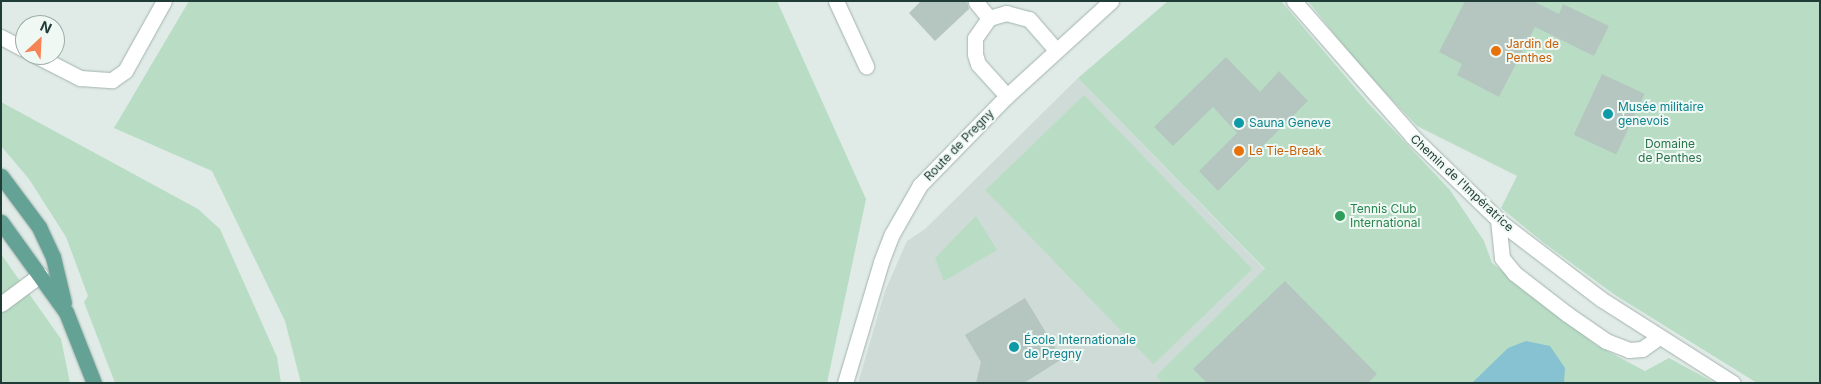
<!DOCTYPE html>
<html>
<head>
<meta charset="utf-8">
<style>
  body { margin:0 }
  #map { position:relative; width:1821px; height:384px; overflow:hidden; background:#e0ebe7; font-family:Inter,sans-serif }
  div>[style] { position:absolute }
  .built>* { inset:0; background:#cedbd6 }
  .green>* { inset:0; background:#b8ddc4; transform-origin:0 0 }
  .water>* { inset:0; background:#86c2d2 }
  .building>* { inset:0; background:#b5c6c0; transform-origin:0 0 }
  .roads { filter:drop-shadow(0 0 1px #a3b3ae) drop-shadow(0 0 1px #a3b3ae) }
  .minor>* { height:15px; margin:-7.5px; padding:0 7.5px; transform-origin:7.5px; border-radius:7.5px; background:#fff }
  .major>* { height:15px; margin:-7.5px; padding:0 7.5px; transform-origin:7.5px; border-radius:7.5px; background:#63a295 }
  .dots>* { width:14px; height:14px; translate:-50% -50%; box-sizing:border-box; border:2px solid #f0f8f4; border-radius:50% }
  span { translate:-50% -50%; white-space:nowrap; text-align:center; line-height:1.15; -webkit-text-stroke:4px #f0f8f4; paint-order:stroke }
  .food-label { font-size:12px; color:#c56008 }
  .left { translate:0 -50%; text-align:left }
  .culture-label { font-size:12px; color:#0d838f }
  .park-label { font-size:12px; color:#29744a }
  .street-label { font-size:12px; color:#203c36 }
  .leisure-label { font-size:12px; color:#27864d }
  .frame { position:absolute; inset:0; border:2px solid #203c36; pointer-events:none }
  .north { position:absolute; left:15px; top:15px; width:50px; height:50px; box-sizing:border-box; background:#f0f8f4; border:1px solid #9dada8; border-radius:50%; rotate:25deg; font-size:14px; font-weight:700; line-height:20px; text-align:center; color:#203c36 }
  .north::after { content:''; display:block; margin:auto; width:18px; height:22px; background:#f58353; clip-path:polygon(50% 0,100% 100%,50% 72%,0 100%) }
</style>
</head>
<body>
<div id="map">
  <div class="built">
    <div style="clip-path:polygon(1078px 78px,1265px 270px,1156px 376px,1162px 383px,858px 383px,885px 291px,907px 241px,925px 229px)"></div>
  </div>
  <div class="green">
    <div style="clip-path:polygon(189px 1px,777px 1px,866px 199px,827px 383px,301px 383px,285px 321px,212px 171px,114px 128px)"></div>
    <div style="clip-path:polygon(1168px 1px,1281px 1px,1368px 103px,1450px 190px,1484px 241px,1492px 263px,1596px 345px,1645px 371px,1669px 358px,1715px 383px,1162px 383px,1156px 376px,1265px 269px,1078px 78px)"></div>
    <div style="clip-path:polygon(1308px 1px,1820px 1px,1820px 383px,1757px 383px,1615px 295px,1544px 243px,1501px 208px,1517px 176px,1417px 126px,1359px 65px)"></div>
    <div style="left:1084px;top:95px;width:242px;height:137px;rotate:46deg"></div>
    <div style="clip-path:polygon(1px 102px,198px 209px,220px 229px,277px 357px,281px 383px,115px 383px,84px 302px,88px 296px,66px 237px,29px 179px,1px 146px)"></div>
    <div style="clip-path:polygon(976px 216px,997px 250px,944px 281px,935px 258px)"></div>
    <div style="clip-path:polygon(1px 254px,61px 339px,70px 383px,1px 383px)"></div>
  </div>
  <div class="water">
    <div style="clip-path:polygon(1526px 341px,1550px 346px,1565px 368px,1564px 383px,1472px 383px,1508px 348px)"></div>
  </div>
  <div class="building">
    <div style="clip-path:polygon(921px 1px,967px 1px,969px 9px,935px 41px,909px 13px)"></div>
    <div style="clip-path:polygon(1465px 1px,1533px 1px,1559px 14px,1563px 4px,1609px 26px,1594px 56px,1535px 27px,1499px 97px,1457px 75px,1462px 64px,1439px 52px)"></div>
    <div style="clip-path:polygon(1226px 57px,1260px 92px,1279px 71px,1308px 101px,1218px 191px,1199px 171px,1237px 133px,1213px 107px,1173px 146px,1154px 127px)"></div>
    <div style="left:1602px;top:74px;width:47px;height:67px;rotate:25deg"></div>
    <div style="clip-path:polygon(1285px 281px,1377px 374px,1368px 383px,1207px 383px,1193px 369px)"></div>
    <div style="clip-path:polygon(1025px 298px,1062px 359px,1024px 383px,976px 383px,981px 362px,965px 335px)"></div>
  </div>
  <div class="roads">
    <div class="minor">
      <div style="left:836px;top:1px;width:72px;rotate:65.2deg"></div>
      <div style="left:1294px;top:1px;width:179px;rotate:48.8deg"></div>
      <div style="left:1412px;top:136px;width:128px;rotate:44.1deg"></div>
      <div style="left:1504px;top:225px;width:122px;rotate:37.3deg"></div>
      <div style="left:1601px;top:299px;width:156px;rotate:32.5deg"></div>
      <div style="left:976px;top:2px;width:21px;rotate:51deg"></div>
      <div style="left:1px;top:37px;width:27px;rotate:28deg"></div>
      <div style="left:35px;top:55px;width:51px;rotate:27.1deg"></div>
      <div style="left:80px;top:78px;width:32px;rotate:4deg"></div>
      <div style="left:112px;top:80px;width:16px;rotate:-35deg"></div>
      <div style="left:125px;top:71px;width:80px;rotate:-60.9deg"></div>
      <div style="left:1007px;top:96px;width:43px;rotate:-132.2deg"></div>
      <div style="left:978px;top:64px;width:10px;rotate:-107deg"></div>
      <div style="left:975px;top:54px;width:16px;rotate:-90deg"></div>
      <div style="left:975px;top:38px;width:24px;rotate:-55deg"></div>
      <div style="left:989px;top:18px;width:18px;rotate:-16deg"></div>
      <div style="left:1006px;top:13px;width:24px;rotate:15deg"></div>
      <div style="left:1029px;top:19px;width:41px;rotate:48.9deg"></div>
      <div style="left:1498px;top:220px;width:38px;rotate:84deg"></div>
      <div style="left:1502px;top:258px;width:19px;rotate:51deg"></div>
      <div style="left:1514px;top:273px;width:67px;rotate:37.7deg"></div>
      <div style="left:1567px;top:314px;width:47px;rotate:34.7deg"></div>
      <div style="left:1606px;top:341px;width:25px;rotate:21deg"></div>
      <div style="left:1629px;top:350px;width:13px;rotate:-4deg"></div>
      <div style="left:1642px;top:349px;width:19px;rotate:-35deg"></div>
      <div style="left:1px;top:304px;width:49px;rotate:-36.6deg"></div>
      <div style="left:845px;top:383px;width:126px;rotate:-73.4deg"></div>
      <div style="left:881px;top:262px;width:30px;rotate:-69deg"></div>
      <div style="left:892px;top:234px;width:56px;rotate:-60.3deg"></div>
      <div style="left:920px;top:185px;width:124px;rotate:-45.7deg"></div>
      <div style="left:1007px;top:96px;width:141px;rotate:-42.4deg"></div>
    </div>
    <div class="major">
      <div style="left:1px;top:176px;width:64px;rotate:53.3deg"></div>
      <div style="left:39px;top:227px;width:33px;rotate:65deg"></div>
      <div style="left:53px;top:257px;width:47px;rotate:76.6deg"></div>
      <div style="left:1px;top:222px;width:111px;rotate:54.2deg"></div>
      <div style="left:66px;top:312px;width:76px;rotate:68.5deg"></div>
    </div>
  </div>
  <div class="dots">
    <div style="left:1496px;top:51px;background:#e8710a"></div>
    <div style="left:1608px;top:114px;background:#0f9aa8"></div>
    <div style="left:1239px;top:123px;background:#0f9aa8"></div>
    <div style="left:1239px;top:151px;background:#e8710a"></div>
    <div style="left:1340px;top:216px;background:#2e9e5b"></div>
    <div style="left:1014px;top:347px;background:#0f9aa8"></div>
  </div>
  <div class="food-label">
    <span class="left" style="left:1506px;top:51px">Jardin de<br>Penthes</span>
    <span class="left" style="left:1249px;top:151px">Le Tie-Break</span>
  </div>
  <div class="culture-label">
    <span class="left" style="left:1618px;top:114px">Musée militaire<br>genevois</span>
    <span class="left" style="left:1249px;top:123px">Sauna Geneve</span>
    <span class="left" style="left:1024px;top:347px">École Internationale<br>de Pregny</span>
  </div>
  <div class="park-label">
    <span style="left:1670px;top:151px">Domaine<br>de Penthes</span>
  </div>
  <div class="street-label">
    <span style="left:959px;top:145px;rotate:-46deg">Route de Pregny</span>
    <span style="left:1462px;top:183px;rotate:43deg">Chemin de l'Impératrice</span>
  </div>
  <div class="leisure-label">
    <span class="left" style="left:1350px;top:216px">Tennis Club<br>International</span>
  </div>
  <div class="frame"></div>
  <div class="north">N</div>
</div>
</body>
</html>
